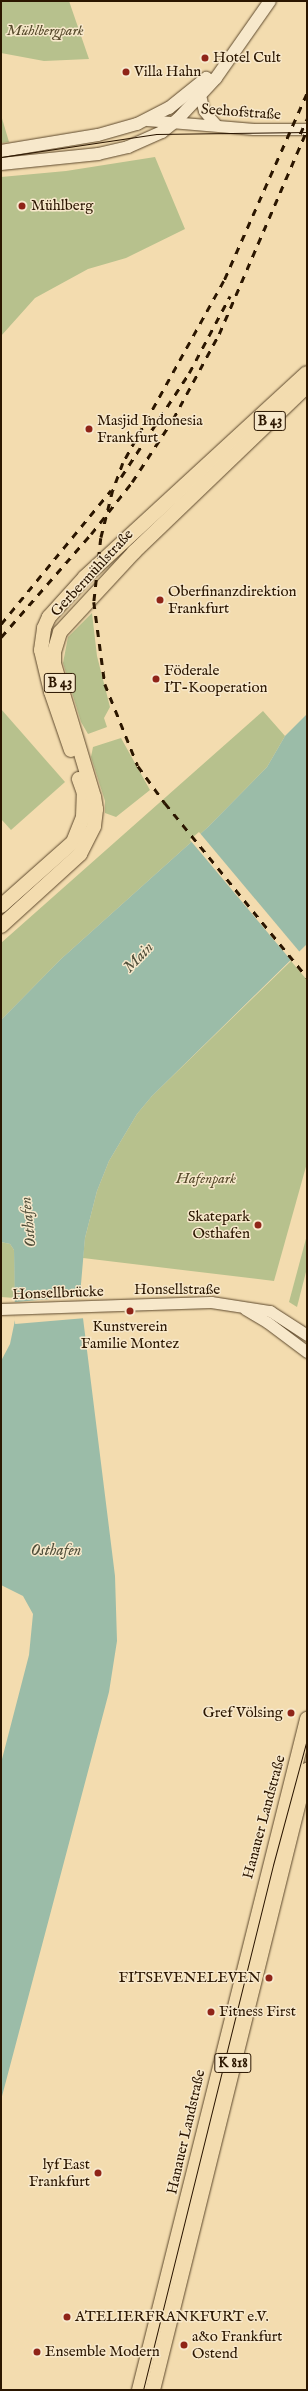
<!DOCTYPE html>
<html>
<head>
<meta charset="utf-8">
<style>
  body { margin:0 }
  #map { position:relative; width:308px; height:2391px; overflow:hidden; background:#f3dcaf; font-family:"IM FELL English",serif }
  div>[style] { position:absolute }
  .green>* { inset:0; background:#b7c18d }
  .water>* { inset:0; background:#9bbca8 }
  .pier>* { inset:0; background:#f3dcaf; transform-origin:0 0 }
  .roads { filter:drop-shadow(0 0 1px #5d482c) drop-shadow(0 0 1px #5d482c) }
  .tertiary>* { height:11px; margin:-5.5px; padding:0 5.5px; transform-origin:5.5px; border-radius:5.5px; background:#f7e8cb }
  .secondary>* { height:12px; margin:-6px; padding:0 6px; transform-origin:6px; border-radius:6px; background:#f7e8cb }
  .primary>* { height:14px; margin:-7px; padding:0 7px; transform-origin:7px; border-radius:7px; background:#f3dcaf }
  .tram>* { height:1px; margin:-0.5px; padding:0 0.5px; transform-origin:0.5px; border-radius:0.5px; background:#2b1600 }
  .rail>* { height:2.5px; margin-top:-1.25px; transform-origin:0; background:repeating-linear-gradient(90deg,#2b1600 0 7px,transparent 0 14px) }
  .dots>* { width:11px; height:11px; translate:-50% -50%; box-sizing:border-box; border:2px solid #f7e8cb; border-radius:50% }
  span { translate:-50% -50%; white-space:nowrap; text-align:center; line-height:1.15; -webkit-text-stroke:3px #f7e8cb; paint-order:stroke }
  .shield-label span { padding:1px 3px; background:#f7e8cb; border:1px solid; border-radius:3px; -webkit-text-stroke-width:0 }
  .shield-label { font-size:14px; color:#2b1600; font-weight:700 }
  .park-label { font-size:15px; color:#55492a; font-style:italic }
  .poi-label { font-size:15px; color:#2b1600 }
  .left { translate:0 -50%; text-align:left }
  .right { translate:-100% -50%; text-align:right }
  .street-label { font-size:15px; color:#2b1600 }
  .water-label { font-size:16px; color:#52503b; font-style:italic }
  .frame { position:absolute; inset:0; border:2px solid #2b1600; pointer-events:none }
</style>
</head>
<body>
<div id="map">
  <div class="green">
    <div style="clip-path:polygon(1px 1px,69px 1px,89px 59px,44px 61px,1px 53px)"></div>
    <div style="clip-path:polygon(1px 115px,9px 142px,1px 143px)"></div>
    <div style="clip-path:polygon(155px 157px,185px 229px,126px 258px,88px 269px,35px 298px,1px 336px,1px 177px,66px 171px)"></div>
    <div style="clip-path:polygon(92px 613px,97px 656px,110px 707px,104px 718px,107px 727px,88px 734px,81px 722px,63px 663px,68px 637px)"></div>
    <div style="clip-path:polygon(1px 709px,65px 782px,11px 830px,1px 819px)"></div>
    <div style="clip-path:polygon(263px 711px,285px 736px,267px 767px,208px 827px,61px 959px,1px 1020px,1px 943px)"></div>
    <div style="clip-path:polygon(121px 738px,150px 790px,116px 817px,105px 813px,105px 801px,91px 757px,93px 747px)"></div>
    <div style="clip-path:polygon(291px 961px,307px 980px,307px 1163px,274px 1281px,83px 1258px,85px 1238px,97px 1191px,109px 1161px,137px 1114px,152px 1096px)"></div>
    <div style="clip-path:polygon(307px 1235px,307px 1268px,297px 1307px,289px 1302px)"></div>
    <div style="clip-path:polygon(1px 1242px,10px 1244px,14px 1250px,15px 1298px,1px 1297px)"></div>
  </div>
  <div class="water">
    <div style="clip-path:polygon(307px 714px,307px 944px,152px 1096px,137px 1114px,109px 1161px,97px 1191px,85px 1238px,81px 1284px,82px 1310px,115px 1576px,117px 1641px,109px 1692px,1px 2100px,1px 1763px,29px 1655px,33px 1614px,23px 1596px,1px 1585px,1px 1361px,10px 1344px,15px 1320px,14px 1250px,10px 1244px,1px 1242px,1px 1020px,61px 959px,208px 827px,267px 767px,285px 736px)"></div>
  </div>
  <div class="pier">
    <div style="left:199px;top:832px;width:158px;height:12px;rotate:50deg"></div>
    <div style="left:84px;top:1296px;width:22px;height:71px;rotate:85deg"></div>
  </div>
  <div class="roads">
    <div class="tertiary">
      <div style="left:200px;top:95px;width:16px;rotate:76deg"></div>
      <div style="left:204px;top:111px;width:18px;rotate:49deg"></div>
      <div style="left:147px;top:120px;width:107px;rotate:4.8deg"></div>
      <div style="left:254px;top:129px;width:53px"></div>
      <div style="left:1px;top:1309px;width:210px;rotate:-1.9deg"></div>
      <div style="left:211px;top:1302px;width:60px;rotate:8.7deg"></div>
      <div style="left:270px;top:1311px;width:44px;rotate:33deg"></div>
      <div style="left:245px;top:1309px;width:26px;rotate:31deg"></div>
      <div style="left:267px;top:1322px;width:50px;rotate:36.9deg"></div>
    </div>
    <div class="secondary">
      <div style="left:1px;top:151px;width:98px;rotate:-9.4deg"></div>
      <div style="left:98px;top:135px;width:41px;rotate:-15.8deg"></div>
      <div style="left:137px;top:124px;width:36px;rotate:-27deg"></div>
      <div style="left:169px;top:108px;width:48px;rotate:-39deg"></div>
      <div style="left:1px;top:164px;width:98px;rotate:-5.9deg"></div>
      <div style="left:98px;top:154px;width:31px;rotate:-13deg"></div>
      <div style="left:128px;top:147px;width:37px;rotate:-24deg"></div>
      <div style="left:162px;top:132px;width:21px;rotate:-39deg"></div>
      <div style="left:178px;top:119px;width:56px;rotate:-47.2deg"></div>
      <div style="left:216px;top:78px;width:94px;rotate:-55deg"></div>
    </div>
    <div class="primary">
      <div style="left:71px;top:750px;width:61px;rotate:-109deg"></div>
      <div style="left:51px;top:692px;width:43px;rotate:-103.4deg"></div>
      <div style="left:41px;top:650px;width:22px;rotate:-82deg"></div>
      <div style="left:44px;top:628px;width:12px;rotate:-66deg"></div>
      <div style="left:49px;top:617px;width:54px;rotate:-48deg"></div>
      <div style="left:85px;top:577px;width:301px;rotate:-42.6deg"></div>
      <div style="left:1px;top:906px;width:96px;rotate:-41.6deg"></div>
      <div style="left:73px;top:842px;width:27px;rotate:-68deg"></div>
      <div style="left:83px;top:817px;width:24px;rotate:-88deg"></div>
      <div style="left:84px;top:793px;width:15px;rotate:-110deg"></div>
      <div style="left:1px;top:926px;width:107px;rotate:-42.3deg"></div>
      <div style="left:80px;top:854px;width:31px;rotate:-63deg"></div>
      <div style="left:94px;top:826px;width:17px;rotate:-83deg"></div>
      <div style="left:96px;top:809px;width:12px;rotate:-99deg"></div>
      <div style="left:94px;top:797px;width:139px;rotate:-106.7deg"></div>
      <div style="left:54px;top:664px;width:12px;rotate:-90deg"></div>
      <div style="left:54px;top:652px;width:21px;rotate:-73deg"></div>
      <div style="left:60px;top:632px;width:109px;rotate:-47.2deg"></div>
      <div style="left:134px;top:552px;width:240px;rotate:-43.8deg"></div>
      <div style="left:139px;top:2390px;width:692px;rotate:-75.94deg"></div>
      <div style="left:153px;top:2390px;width:639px;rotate:-76.05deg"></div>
    </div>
  </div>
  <div class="tram">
    <div style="left:1px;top:157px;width:157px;rotate:-8.4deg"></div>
    <div style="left:156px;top:134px;width:151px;rotate:-0.8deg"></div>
    <div style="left:143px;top:2390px;width:541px;rotate:-76.09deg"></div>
    <div style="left:273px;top:1865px;width:131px;rotate:-74.9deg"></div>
  </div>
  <div class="rail">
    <div style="left:307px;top:94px;width:205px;rotate:113.9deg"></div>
    <div style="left:224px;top:281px;width:208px;rotate:119deg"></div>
    <div style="left:123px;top:463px;width:29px;rotate:110deg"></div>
    <div style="left:113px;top:490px;width:49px;rotate:104deg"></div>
    <div style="left:101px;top:538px;width:64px;rotate:96.2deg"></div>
    <div style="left:94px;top:602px;width:83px;rotate:82.4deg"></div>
    <div style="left:105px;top:684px;width:88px;rotate:68.1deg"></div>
    <div style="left:138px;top:766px;width:46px;rotate:53.9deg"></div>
    <div style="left:165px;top:803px;width:225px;rotate:50.8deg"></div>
    <div style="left:300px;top:134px;width:17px;rotate:-65deg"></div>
    <div style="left:121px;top:477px;width:124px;rotate:-56.8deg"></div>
    <div style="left:189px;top:373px;width:87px;rotate:-62deg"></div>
    <div style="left:1px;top:624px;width:173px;rotate:-50.6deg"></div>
    <div style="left:1px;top:637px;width:137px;rotate:-48.9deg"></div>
    <div style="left:91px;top:534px;width:66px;rotate:-51.7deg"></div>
    <div style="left:132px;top:482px;width:75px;rotate:-56.9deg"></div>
    <div style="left:173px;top:419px;width:97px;rotate:-61.6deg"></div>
    <div style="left:219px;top:334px;width:222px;rotate:-66.7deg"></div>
  </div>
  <div class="dots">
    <div style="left:205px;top:58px;background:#8f2418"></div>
    <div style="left:126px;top:72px;background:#8f2418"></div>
    <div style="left:22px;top:206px;background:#8f2418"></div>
    <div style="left:89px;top:429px;background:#8f2418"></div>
    <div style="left:160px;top:600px;background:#8f2418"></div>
    <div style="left:156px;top:679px;background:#8f2418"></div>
    <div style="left:258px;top:1225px;background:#8f2418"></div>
    <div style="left:130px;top:1311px;background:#8f2418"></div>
    <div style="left:291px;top:1713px;background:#8f2418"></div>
    <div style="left:269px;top:1978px;background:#8f2418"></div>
    <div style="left:211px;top:2012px;background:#8f2418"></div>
    <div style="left:98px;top:2173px;background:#8f2418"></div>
    <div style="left:67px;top:2317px;background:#8f2418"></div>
    <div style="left:184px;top:2345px;background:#8f2418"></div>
    <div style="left:37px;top:2352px;background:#8f2418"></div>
  </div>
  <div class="shield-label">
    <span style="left:270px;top:421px">B 43</span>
    <span style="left:60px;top:683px">B 43</span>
    <span style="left:233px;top:2063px">K 818</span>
  </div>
  <div class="park-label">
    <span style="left:45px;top:31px">Mühlbergpark</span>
    <span style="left:206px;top:1179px">Hafenpark</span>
  </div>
  <div class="poi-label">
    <span class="left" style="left:213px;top:58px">Hotel Cult</span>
    <span class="left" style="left:134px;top:72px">Villa Hahn</span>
    <span class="left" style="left:31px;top:206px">Mühlberg</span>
    <span class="left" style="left:97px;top:429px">Masjid Indonesia<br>Frankfurt</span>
    <span class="left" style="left:168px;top:600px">Oberfinanzdirektion<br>Frankfurt</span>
    <span class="left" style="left:164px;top:679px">Föderale<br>IT-Kooperation</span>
    <span class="right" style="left:250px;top:1225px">Skatepark<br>Osthafen</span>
    <span style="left:130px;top:1335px">Kunstverein<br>Familie Montez</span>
    <span class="right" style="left:283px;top:1713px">Gref Völsing</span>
    <span class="right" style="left:261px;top:1978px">FITSEVENELEVEN</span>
    <span class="left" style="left:219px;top:2012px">Fitness First</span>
    <span class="right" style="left:90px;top:2173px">lyf East<br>Frankfurt</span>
    <span class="left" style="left:75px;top:2317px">ATELIERFRANKFURT e.V.</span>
    <span class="left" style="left:192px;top:2345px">a&amp;o Frankfurt<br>Ostend</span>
    <span class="left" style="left:45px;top:2352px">Ensemble Modern</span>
  </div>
  <div class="street-label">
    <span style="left:241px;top:112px;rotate:4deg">Seehofstraße</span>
    <span style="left:92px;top:573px;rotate:-47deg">Gerbermühlstraße</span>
    <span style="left:177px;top:1290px">Honsellstraße</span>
    <span style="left:58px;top:1293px;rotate:-2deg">Honsellbrücke</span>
    <span style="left:264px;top:1817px;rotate:-75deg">Hanauer Landstraße</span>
    <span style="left:186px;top:2132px;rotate:-77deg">Hanauer Landstraße</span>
  </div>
  <div class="water-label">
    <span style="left:139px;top:958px;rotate:-46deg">Main</span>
    <span style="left:29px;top:1222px;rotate:-96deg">Osthafen</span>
    <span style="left:56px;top:1551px">Osthafen</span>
  </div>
  <div class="frame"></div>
</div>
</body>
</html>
